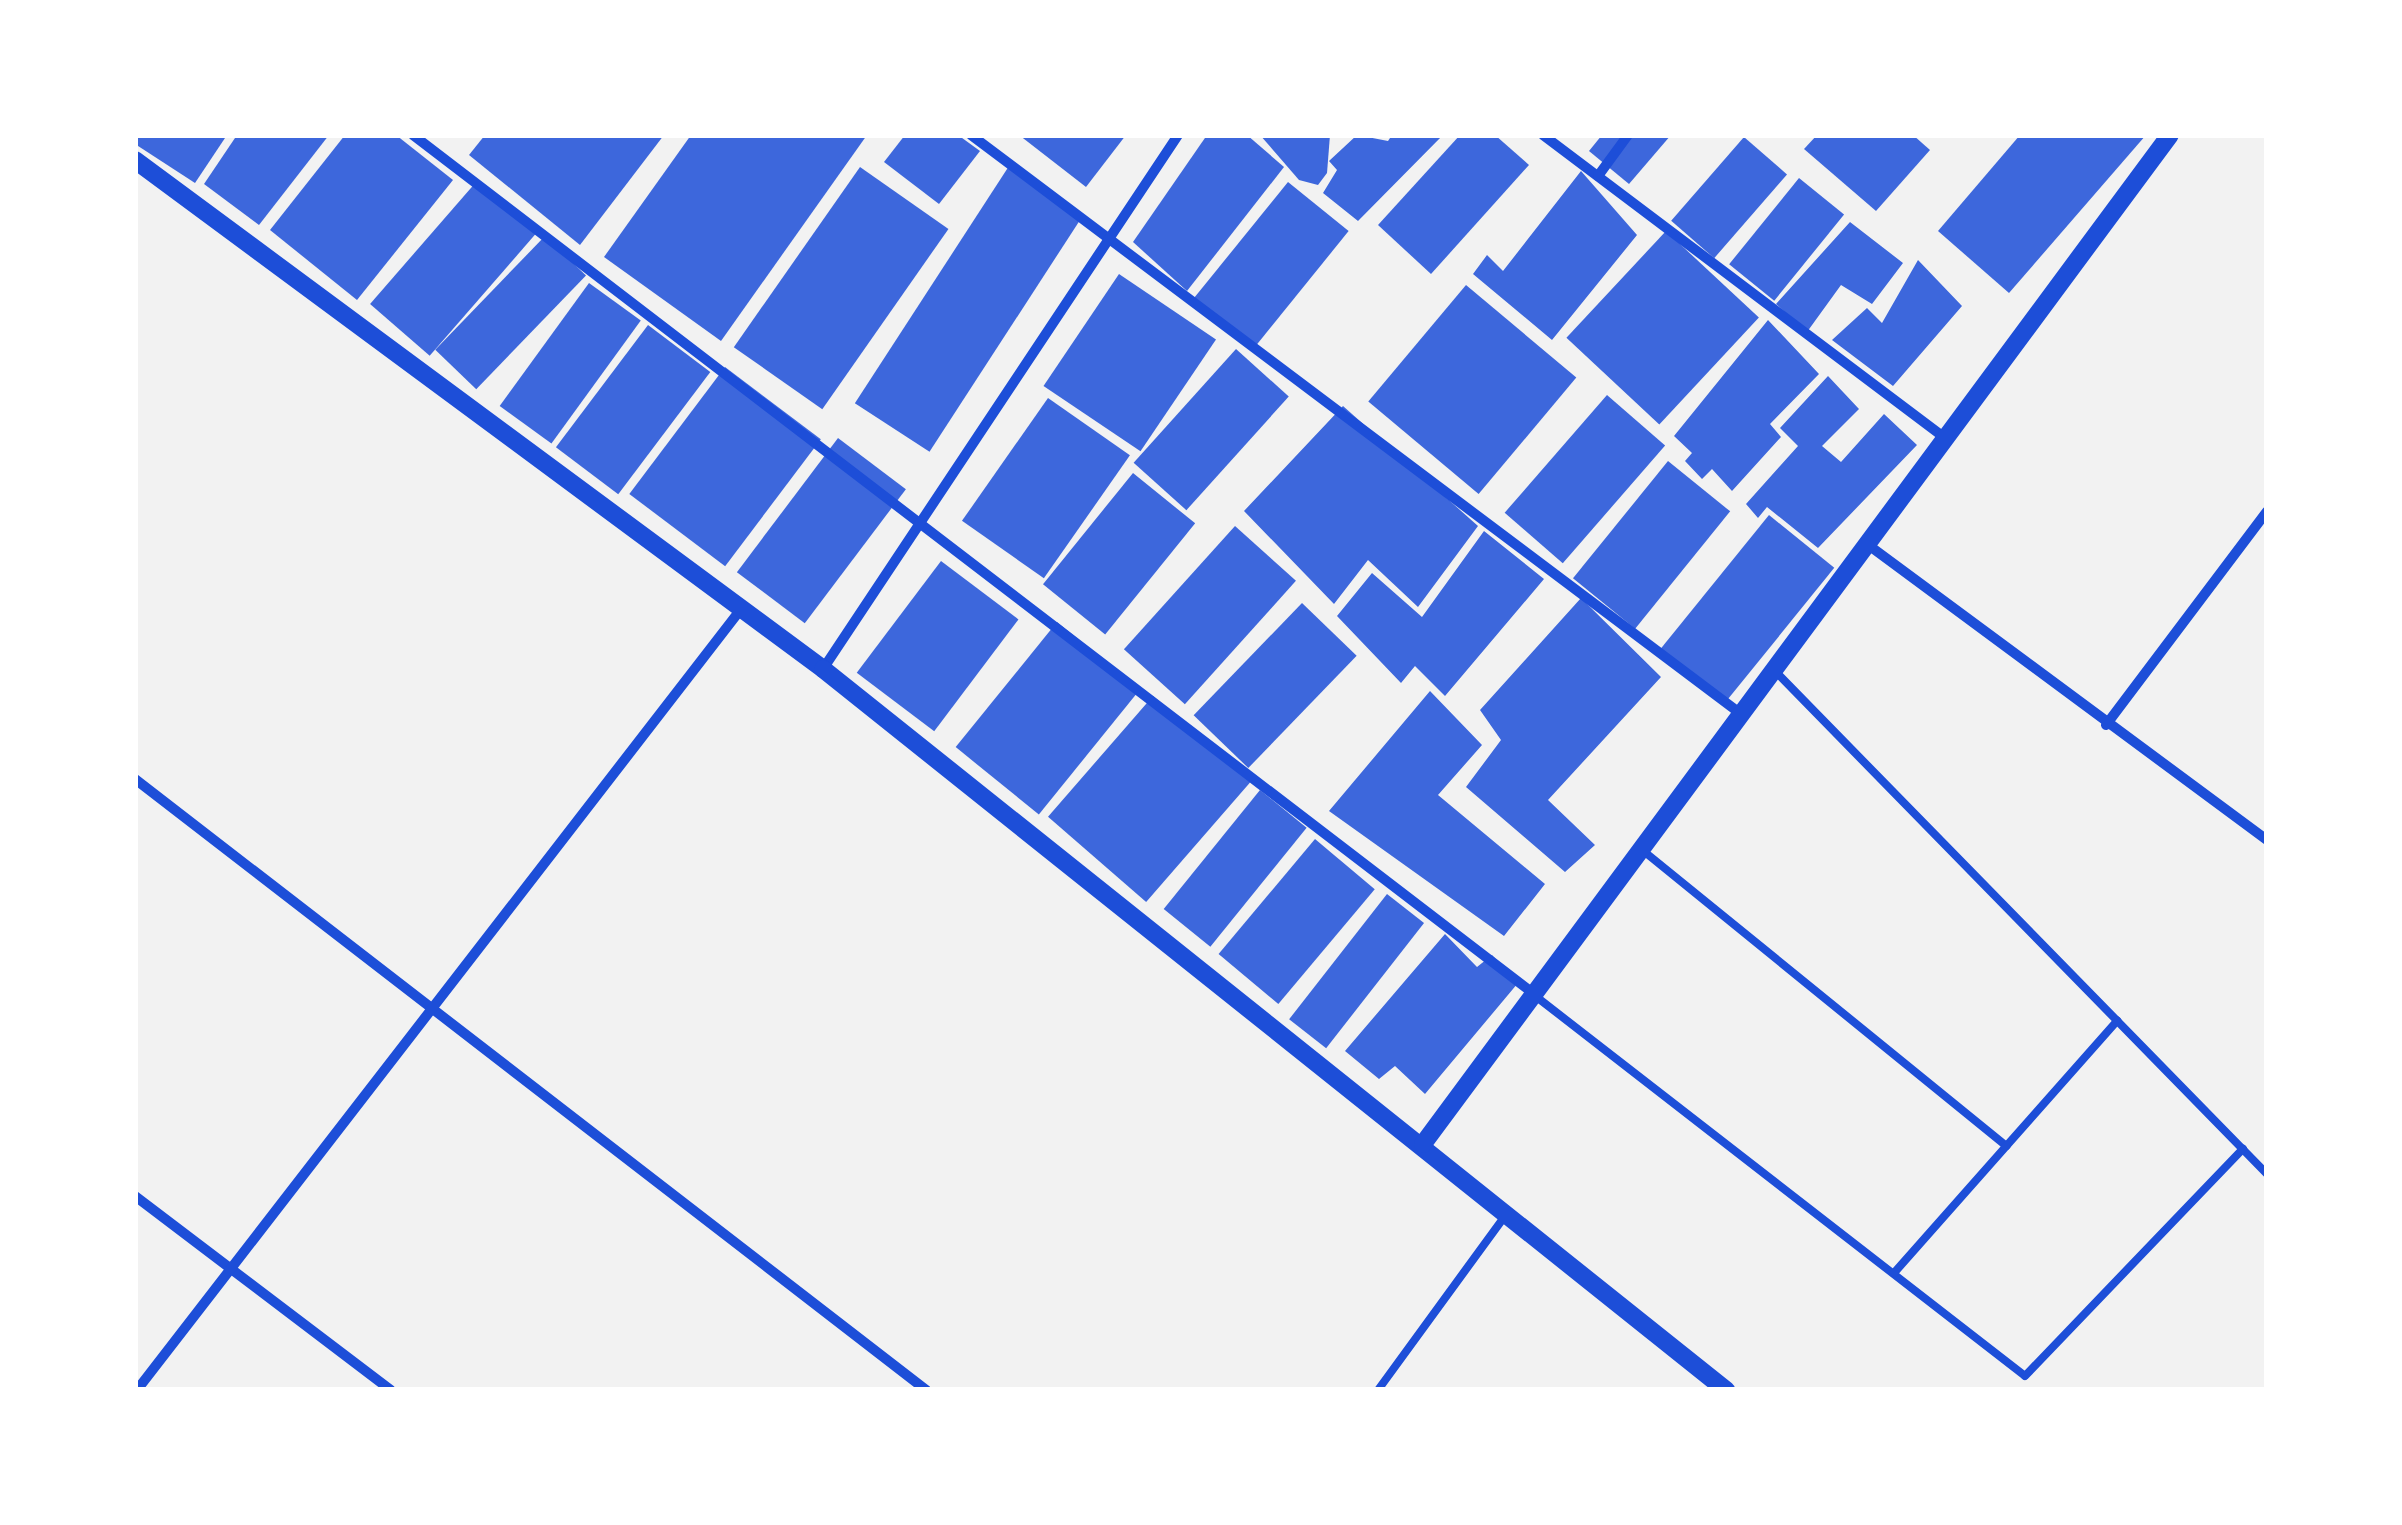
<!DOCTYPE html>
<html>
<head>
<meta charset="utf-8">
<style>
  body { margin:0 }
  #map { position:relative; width:2402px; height:1525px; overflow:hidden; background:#f2f2f2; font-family:"Public Sans",sans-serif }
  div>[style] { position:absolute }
  .building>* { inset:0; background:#3d67dc; transform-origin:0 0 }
  .service>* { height:8px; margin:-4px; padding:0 4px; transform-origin:4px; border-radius:4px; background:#1d4ed8 }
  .minor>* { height:10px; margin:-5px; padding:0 5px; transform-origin:5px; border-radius:5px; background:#1d4ed8 }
  .tertiary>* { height:18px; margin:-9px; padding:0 9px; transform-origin:9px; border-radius:9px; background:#1d4ed8 }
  span { translate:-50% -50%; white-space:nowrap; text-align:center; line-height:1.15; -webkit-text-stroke:10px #fff; paint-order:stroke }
  .frame { position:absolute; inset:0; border:138px solid #fff; pointer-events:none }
</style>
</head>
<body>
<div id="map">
  <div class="building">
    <div style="clip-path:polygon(135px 135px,227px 135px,195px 183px,135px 144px)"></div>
    <div style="clip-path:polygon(237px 135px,329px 135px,259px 225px,204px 184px)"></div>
    <div style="clip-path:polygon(345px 135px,396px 135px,453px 180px,357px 300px,270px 230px)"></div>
    <div style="clip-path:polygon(485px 135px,664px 135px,580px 245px,469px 155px)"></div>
    <div style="clip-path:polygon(691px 135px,867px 135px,721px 341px,604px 257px)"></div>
    <div style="clip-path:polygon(905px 135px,958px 135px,980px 151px,939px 204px,884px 162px)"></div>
    <div style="clip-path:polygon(1019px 135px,1126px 135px,1086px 187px)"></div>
    <div style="clip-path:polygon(1207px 135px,1247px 135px,1284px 167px,1187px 291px,1133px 242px)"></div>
    <div style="clip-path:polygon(1260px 135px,1330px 135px,1327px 173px,1318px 185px,1299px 180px)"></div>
    <div style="clip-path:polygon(1357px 135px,1388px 141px,1392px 135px,1443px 135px,1358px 221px,1323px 193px,1337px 170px,1329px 161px)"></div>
    <div style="clip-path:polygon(1460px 135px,1495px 135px,1529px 165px,1431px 274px,1378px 225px)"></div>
    <div style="clip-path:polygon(1602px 135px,1671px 135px,1629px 184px,1589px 151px)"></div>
    <div style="clip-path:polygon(1817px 135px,1913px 135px,1930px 150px,1876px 211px,1804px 149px)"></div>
    <div style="clip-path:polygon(2020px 135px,2146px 135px,2009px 293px,1938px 231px)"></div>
    <div style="left:1744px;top:137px;width:57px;height:111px;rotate:41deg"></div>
    <div style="left:1009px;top:166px;width:89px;height:283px;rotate:33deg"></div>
    <div style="left:860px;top:167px;width:108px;height:220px;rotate:35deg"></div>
    <div style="clip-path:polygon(1581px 171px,1637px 235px,1552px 340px,1473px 274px,1487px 255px,1503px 271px)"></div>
    <div style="left:1799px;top:178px;width:58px;height:111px;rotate:39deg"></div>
    <div style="left:477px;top:181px;width:79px;height:163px;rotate:41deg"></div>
    <div style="left:1288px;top:182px;width:78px;height:149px;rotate:39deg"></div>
    <div style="clip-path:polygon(1850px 222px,1903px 263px,1872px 304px,1841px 285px,1807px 332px,1776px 304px)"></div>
    <div style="left:1666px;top:231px;width:127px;height:146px;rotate:43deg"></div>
    <div style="left:545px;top:236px;width:57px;height:158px;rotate:44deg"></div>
    <div style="clip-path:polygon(1918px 260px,1962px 306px,1893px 386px,1832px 340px,1867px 308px,1882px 323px)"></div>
    <div style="left:1119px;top:274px;width:117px;height:135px;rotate:34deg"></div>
    <div style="left:589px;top:283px;width:64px;height:152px;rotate:36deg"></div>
    <div style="left:1466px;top:285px;width:144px;height:152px;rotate:40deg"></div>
    <div style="clip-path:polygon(1768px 320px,1819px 374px,1770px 424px,1781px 437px,1732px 491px,1712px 469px,1702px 479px,1685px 461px,1692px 453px,1674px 436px)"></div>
    <div style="left:648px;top:325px;width:78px;height:153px;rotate:37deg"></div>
    <div style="left:1236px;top:349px;width:71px;height:153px;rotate:42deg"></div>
    <div style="left:725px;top:367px;width:120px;height:159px;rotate:37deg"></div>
    <div style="clip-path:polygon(1828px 376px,1859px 409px,1822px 446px,1841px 462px,1884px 414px,1917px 445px,1818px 548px,1767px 507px,1758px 518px,1746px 504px,1798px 446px,1780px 428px)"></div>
    <div style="left:1607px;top:395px;width:77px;height:156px;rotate:41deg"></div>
    <div style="left:1048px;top:398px;width:100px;height:150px;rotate:35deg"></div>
    <div style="clip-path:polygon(1343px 406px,1478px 526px,1418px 607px,1368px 560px,1334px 604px,1244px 511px)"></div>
    <div style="left:838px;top:438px;width:85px;height:168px;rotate:37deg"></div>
    <div style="left:1668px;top:461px;width:80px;height:151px;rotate:39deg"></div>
    <div style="left:1133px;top:473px;width:80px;height:143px;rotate:39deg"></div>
    <div style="left:1769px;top:515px;width:84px;height:175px;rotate:39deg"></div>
    <div style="left:1235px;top:526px;width:82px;height:166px;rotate:42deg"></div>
    <div style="clip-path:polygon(1484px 531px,1544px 579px,1445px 696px,1415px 666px,1401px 683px,1337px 616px,1372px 573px,1422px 617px)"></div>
    <div style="left:941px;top:561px;width:97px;height:140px;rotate:37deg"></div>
    <div style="clip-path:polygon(1581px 598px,1661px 677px,1548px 800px,1595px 845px,1565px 872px,1466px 787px,1501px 740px,1480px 710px)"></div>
    <div style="left:1302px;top:603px;width:76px;height:156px;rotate:44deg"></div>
    <div style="left:1057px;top:622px;width:107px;height:161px;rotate:39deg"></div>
    <div style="clip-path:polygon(1430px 691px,1482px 745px,1438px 795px,1545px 884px,1504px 936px,1329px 811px)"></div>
    <div style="left:1153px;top:696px;width:130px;height:160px;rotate:41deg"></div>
    <div style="left:1260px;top:790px;width:60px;height:153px;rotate:39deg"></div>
    <div style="left:1315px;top:839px;width:78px;height:150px;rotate:40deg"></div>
    <div style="left:1387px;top:894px;width:47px;height:159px;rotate:38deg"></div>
    <div style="clip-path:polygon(1445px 934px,1477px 967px,1492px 955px,1518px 983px,1425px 1094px,1395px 1066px,1379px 1079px,1345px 1051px)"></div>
  </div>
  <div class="service">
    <div style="left:1774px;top:670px;width:705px;rotate:45.63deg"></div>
    <div style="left:1641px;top:849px;width:471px;rotate:39.1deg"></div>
    <div style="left:1534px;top:995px;width:621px;rotate:37.81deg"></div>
    <div style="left:2025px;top:1376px;width:315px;rotate:-46.2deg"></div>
    <div style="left:1894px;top:1273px;width:337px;rotate:-48.5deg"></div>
    <div style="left:1378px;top:1390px;width:215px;rotate:-53.9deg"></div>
  </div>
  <div class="minor">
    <div style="left:413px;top:135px;width:1412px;rotate:37.46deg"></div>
    <div style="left:971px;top:135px;width:963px;rotate:36.94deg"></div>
    <div style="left:1543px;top:135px;width:503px;rotate:37.01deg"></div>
    <div style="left:1598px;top:176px;width:51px;rotate:-53.8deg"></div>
    <div style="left:1867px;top:544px;width:498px;rotate:36.5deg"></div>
    <div style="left:823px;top:669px;width:641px;rotate:-56.38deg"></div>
    <div style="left:2106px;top:725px;width:268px;rotate:-53deg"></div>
    <div style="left:135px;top:779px;width:1000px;rotate:37.68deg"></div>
    <div style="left:135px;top:1196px;width:321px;rotate:37.2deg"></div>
    <div style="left:137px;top:1390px;width:987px;rotate:-52.28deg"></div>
  </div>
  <div class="tertiary">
    <div style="left:135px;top:160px;width:856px;rotate:36.49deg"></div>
    <div style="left:823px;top:669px;width:1156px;rotate:38.61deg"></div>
    <div style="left:1423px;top:1144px;width:1255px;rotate:-53.49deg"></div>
  </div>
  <div class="frame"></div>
</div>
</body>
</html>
